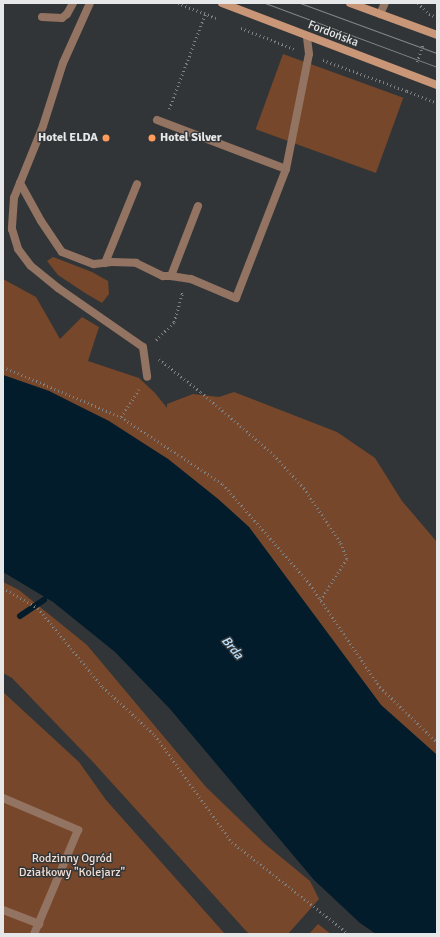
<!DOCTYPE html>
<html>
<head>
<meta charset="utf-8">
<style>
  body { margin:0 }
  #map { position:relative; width:440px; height:937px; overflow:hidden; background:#323537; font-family:Signika,sans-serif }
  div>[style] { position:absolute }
  .green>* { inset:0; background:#76472a; transform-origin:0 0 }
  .water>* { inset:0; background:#031c2b }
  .stream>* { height:6px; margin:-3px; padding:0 3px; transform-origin:3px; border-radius:3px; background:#031c2b }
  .path>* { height:2.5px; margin-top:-1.25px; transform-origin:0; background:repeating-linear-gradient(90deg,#7f8183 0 1px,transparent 0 4px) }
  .lane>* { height:8px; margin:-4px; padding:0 4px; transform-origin:4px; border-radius:4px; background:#937361 }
  .street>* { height:8px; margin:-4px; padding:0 4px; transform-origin:4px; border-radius:4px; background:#937361 }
  .secondary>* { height:8px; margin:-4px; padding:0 4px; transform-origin:4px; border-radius:4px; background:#c99678 }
  .tram>* { height:1px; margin:-0.5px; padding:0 0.5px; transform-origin:0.5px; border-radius:0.5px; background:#848788 }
  .dots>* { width:11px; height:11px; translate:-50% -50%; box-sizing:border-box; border:2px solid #323537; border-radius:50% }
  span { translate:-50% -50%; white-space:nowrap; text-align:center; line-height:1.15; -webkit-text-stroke:3px #323537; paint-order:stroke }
  .street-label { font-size:12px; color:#e5e7e8 }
  .poi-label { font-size:12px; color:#e5e7e8; font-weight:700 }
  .right { translate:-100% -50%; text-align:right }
  .left { translate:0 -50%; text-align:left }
  .park-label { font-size:12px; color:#f2ddd2 }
  .water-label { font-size:13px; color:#bce2fe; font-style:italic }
  .frame { position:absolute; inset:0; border:4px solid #e5e7e8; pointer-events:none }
</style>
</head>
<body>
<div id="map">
  <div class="green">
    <div style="left:283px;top:54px;width:128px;height:80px;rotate:20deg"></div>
    <div style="clip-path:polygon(53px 257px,92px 272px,108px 281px,109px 294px,102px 303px,85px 293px,58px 275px,47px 261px)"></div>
    <div style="clip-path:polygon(3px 279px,36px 297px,60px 339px,82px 317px,99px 327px,88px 361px,139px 378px,155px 393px,167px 408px,167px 404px,193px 394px,219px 397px,234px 392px,337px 432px,375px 458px,402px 501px,437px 542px,437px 755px,381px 705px,249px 527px,218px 499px,168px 459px,49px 391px,3px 375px)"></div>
    <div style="clip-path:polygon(3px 582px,19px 590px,87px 645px,206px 787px,265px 844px,310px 881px,319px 899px,288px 934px,251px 934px,247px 932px,93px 762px,12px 678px,3px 673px)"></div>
    <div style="clip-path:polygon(3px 692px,79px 762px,106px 800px,225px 934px,3px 934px)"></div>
    <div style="clip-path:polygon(318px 924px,331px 934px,309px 934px)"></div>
  </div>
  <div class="water">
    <div style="clip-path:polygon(3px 375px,49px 391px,109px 421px,168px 459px,218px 499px,249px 527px,381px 705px,437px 755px,437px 934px,376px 934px,360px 923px,314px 880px,170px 709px,115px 652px,53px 602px,3px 572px)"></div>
  </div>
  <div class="stream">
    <div style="left:20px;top:616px;width:29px;rotate:-34deg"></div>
  </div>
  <div class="path">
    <div style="left:178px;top:3px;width:41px;rotate:21.5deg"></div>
    <div style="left:418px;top:3px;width:16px;rotate:45deg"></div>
    <div style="left:429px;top:14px;width:9px;rotate:21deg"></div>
    <div style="left:241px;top:28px;width:57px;rotate:21.6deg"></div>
    <div style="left:323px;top:60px;width:90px;rotate:20.3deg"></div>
    <div style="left:417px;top:62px;width:19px;rotate:-72deg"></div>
    <div style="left:407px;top:90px;width:1px;rotate:90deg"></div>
    <div style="left:407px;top:91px;width:32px;rotate:22deg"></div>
    <div style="left:169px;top:109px;width:102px;rotate:-69.2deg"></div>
    <div style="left:156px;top:340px;width:25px;rotate:-45deg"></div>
    <div style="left:174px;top:322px;width:29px;rotate:-74deg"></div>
    <div style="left:182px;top:294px;width:2px;rotate:-117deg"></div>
    <div style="left:159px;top:359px;width:53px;rotate:38.2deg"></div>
    <div style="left:201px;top:392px;width:96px;rotate:40.8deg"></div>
    <div style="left:274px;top:455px;width:45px;rotate:47.7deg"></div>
    <div style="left:304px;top:488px;width:66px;rotate:56.1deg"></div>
    <div style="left:341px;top:543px;width:17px;rotate:69deg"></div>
    <div style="left:347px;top:559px;width:49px;rotate:122.4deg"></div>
    <div style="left:3px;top:367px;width:128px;rotate:23deg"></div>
    <div style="left:121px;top:417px;width:122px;rotate:33.3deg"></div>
    <div style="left:223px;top:484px;width:133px;rotate:49deg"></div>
    <div style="left:310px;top:584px;width:125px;rotate:55.8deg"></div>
    <div style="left:380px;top:687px;width:79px;rotate:44deg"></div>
    <div style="left:121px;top:417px;width:33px;rotate:-57deg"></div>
    <div style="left:3px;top:588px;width:40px;rotate:29.7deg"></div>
    <div style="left:38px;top:608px;width:102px;rotate:50.6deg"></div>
    <div style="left:103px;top:687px;width:71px;rotate:42.7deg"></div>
    <div style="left:155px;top:735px;width:132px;rotate:54.3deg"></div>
    <div style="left:232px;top:842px;width:149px;rotate:38.2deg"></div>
  </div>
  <div class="lane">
    <div style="left:42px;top:17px;width:20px;rotate:3deg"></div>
    <div style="left:62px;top:18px;width:6px;rotate:-39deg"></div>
    <div style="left:67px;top:14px;width:13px;rotate:-61deg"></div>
    <div style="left:157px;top:120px;width:138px;rotate:20.8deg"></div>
    <div style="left:20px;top:183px;width:43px;rotate:61.1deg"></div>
    <div style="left:41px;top:221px;width:37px;rotate:56deg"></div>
    <div style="left:62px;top:252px;width:34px;rotate:21deg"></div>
    <div style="left:94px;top:264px;width:18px;rotate:-6deg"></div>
    <div style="left:112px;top:262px;width:24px;rotate:2deg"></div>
    <div style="left:136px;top:263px;width:30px;rotate:26deg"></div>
    <div style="left:163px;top:276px;width:8px"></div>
    <div style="left:171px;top:276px;width:75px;rotate:-68.9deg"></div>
    <div style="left:20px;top:183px;width:16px;rotate:112deg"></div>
    <div style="left:14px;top:198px;width:31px;rotate:94deg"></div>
    <div style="left:12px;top:229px;width:21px;rotate:73deg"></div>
    <div style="left:18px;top:249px;width:21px;rotate:53deg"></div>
    <div style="left:31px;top:266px;width:35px;rotate:39deg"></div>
    <div style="left:58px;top:288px;width:103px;rotate:34.8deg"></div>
    <div style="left:143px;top:347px;width:30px;rotate:82deg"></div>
    <div style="left:105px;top:263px;width:85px;rotate:-67.9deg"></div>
    <div style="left:171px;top:276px;width:20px;rotate:9deg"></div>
    <div style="left:191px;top:279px;width:49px;rotate:22.9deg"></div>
    <div style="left:236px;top:298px;width:138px;rotate:-68.8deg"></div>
    <div style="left:286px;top:169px;width:117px;rotate:-78.7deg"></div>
    <div style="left:309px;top:54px;width:17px;rotate:-97deg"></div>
    <div style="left:3px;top:798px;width:82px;rotate:23.1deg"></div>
    <div style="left:78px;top:830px;width:113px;rotate:112.9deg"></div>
    <div style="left:3px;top:910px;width:39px;rotate:21deg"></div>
  </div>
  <div class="street">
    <div style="left:380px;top:14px;width:12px;rotate:-66deg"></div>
    <div style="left:20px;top:183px;width:61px;rotate:-68deg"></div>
    <div style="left:43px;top:126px;width:66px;rotate:-72.4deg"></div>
    <div style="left:63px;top:63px;width:66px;rotate:-65.8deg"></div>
  </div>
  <div class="secondary">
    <div style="left:222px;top:3px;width:230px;rotate:20.9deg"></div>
    <div style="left:350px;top:3px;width:93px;rotate:20.2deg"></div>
  </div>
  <div class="tram">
    <div style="left:265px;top:3px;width:184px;rotate:20.4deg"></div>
    <div style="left:300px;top:3px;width:146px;rotate:20.1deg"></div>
  </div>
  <div class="dots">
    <div style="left:106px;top:138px;background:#ff9b5b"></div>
    <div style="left:152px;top:138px;background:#ff9b5b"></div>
  </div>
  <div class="street-label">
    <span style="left:333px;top:34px;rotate:21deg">Fordońska</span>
  </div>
  <div class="poi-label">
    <span class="right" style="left:98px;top:138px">Hotel ELDA</span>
    <span class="left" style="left:160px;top:138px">Hotel Silver</span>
  </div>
  <div class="park-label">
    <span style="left:72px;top:866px">Rodzinny Ogród<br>Działkowy "Kolejarz"</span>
  </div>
  <div class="water-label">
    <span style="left:232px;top:648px;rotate:50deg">Brda</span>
  </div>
  <div class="frame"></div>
</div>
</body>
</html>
